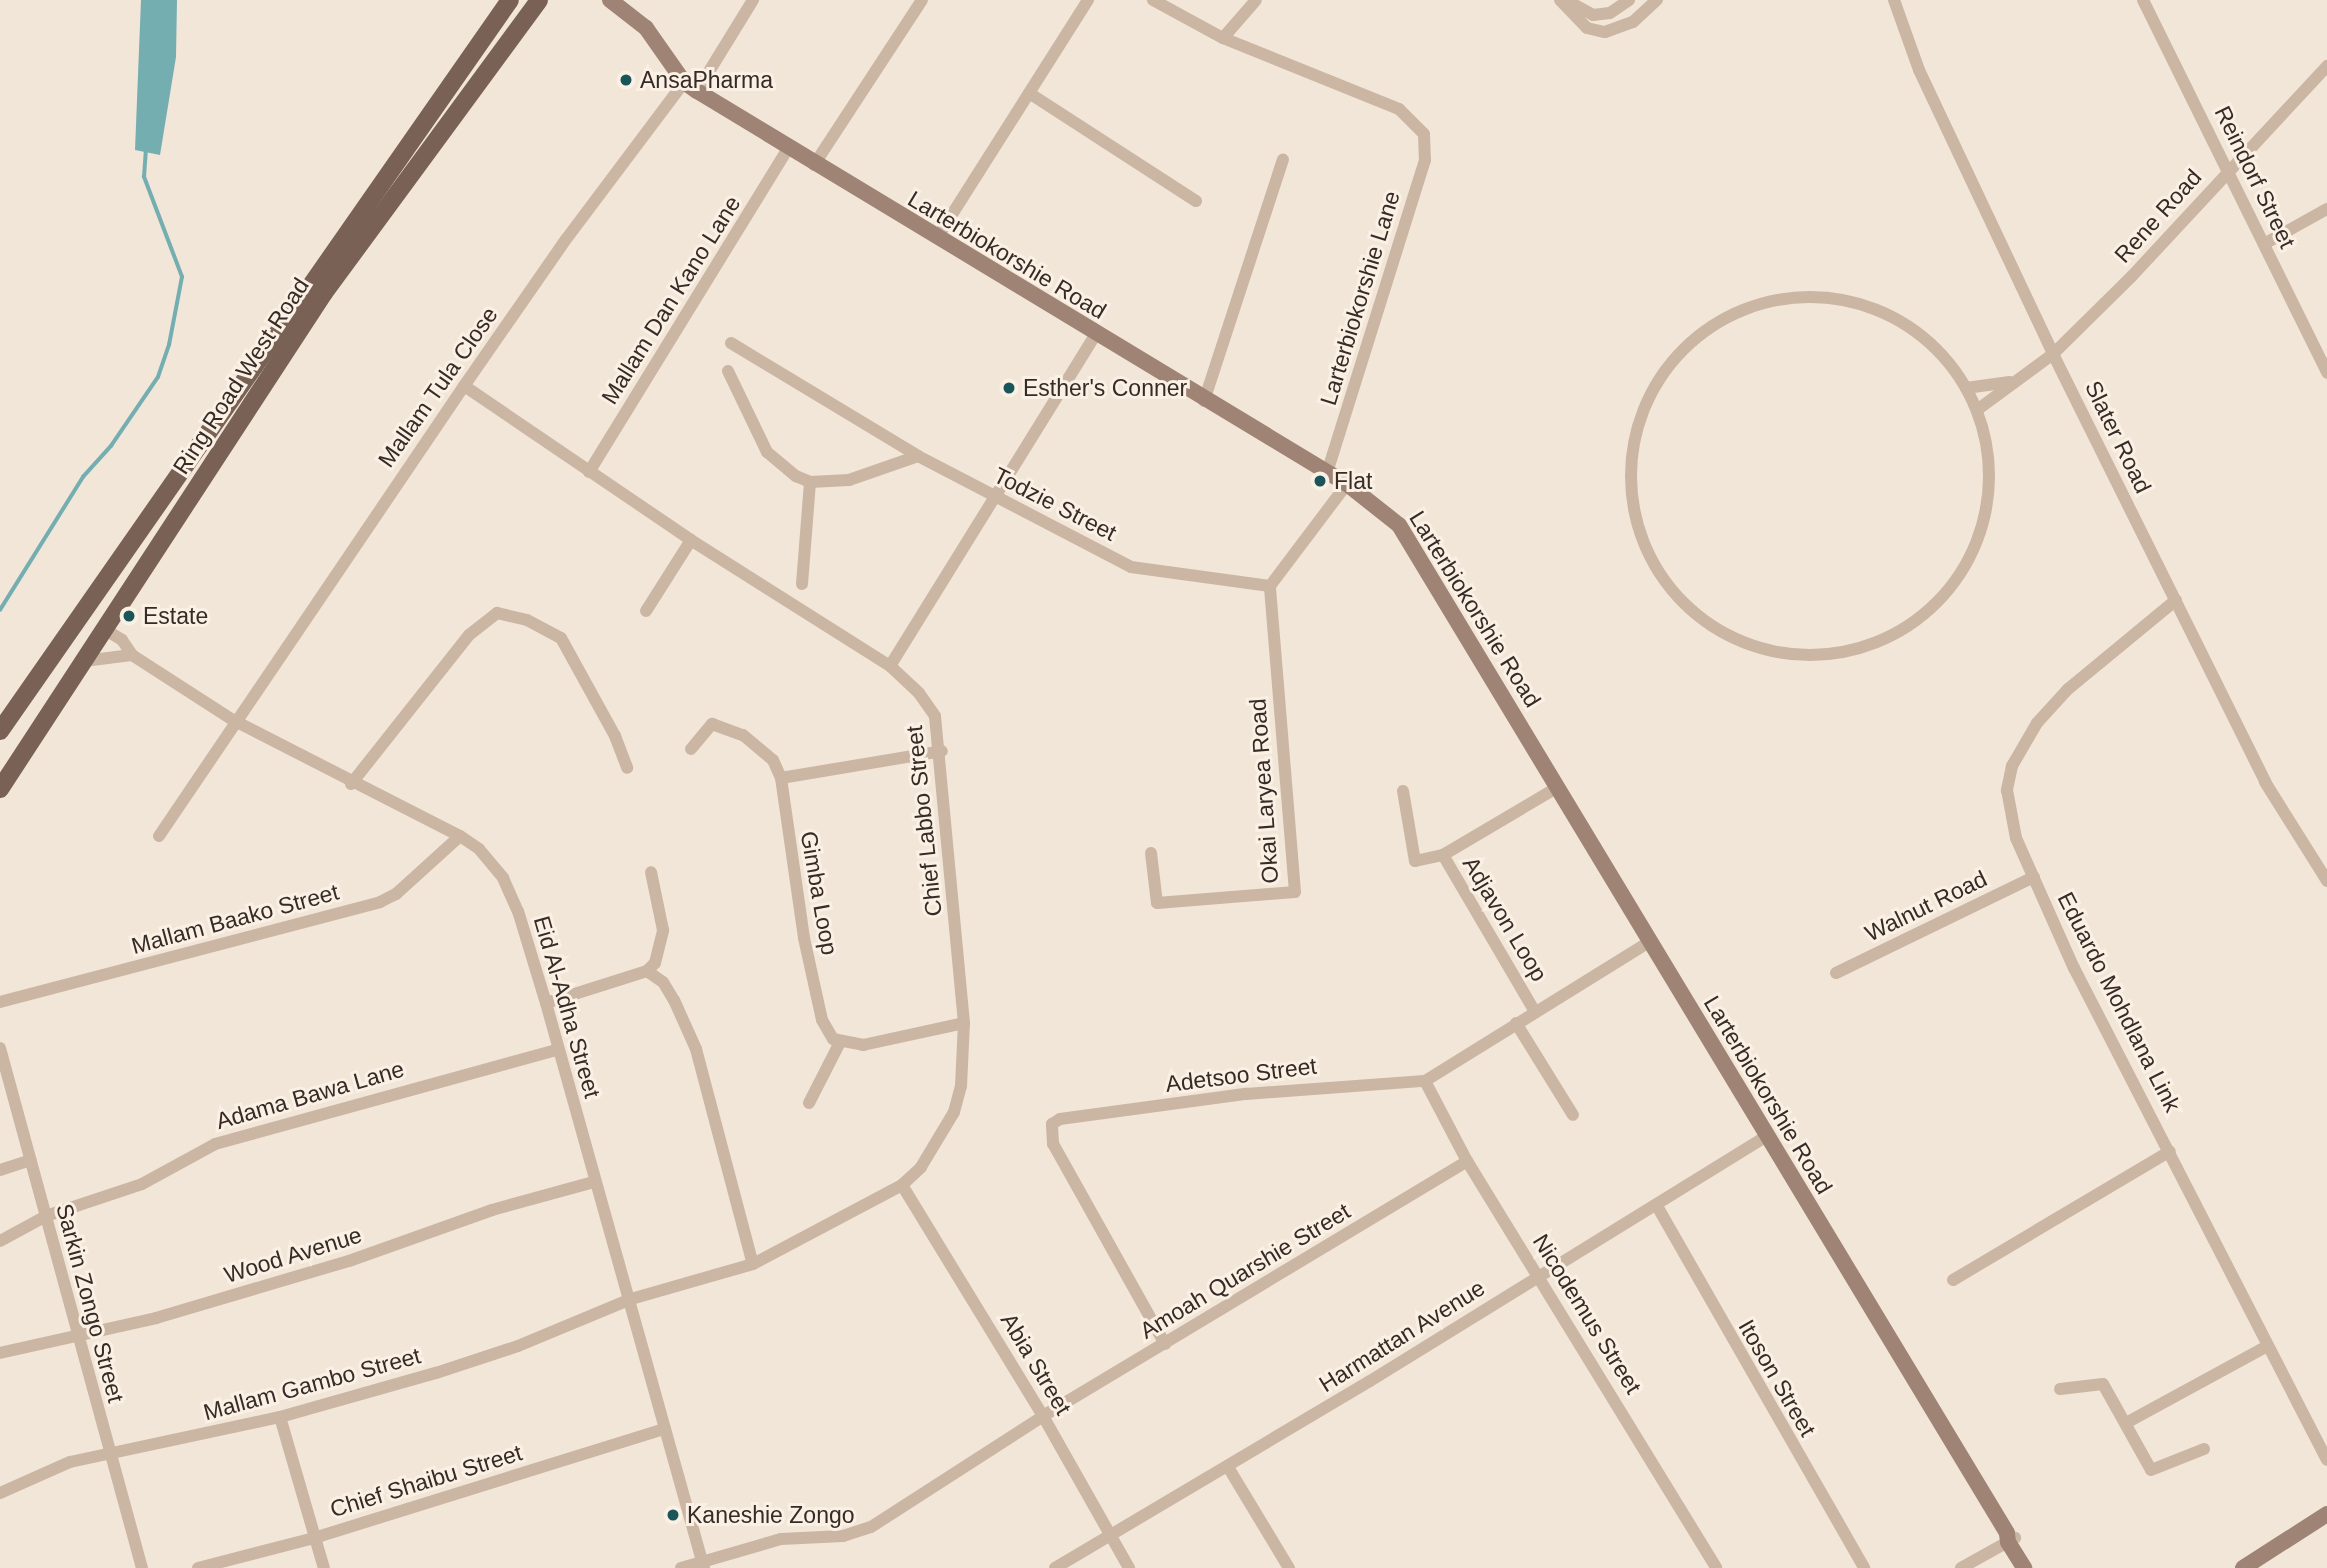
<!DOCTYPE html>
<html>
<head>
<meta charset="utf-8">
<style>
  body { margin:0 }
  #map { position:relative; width:2327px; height:1568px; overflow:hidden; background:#f2e6d8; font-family:Helvetica,sans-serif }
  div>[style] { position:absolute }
  .water>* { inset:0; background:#75aeb1 }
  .stream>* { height:3.5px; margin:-1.75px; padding:0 1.75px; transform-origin:1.75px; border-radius:1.75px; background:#75aeb1 }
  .street>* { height:12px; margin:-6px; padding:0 6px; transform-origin:6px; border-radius:6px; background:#cbb6a3 }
  .street>.ring { margin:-6px; padding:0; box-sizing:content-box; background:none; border:12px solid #cbb6a3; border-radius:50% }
  .secondary>* { height:16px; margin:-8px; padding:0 8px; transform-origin:8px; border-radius:8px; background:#9f8475 }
  .primary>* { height:18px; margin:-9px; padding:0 9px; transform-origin:9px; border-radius:9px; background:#796156 }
  .dots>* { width:19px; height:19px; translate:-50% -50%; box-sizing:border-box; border:4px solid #faf0e4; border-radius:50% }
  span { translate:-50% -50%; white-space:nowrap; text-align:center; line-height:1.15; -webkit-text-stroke:6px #faf0e4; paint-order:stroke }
  .poi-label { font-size:23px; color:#362b26 }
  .left { translate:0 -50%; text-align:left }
  .street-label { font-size:23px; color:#362b26 }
</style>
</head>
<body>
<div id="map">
  <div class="water">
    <div style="clip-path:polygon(141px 0,177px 0,176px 57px,160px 155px,135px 150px)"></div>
  </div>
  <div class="stream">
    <div style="left:0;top:610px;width:157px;rotate:-58deg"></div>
    <div style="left:83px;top:477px;width:42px;rotate:-47.9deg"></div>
    <div style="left:111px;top:446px;width:83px;rotate:-55.7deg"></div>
    <div style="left:158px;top:377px;width:34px;rotate:-71deg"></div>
    <div style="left:169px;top:345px;width:69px;rotate:-79.2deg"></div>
    <div style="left:182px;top:277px;width:107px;rotate:-110.8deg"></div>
    <div style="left:144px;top:177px;width:27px;rotate:-86deg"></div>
  </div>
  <div class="street">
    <div style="left:1153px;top:0;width:80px;rotate:28.5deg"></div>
    <div style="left:1223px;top:38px;width:190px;rotate:22deg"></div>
    <div style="left:1399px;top:109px;width:35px;rotate:45deg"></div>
    <div style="left:1424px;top:134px;width:26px;rotate:88deg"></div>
    <div style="left:1425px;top:160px;width:328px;rotate:107.4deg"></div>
    <div style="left:1560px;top:0;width:39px;rotate:46deg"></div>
    <div style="left:1587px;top:28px;width:18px;rotate:13deg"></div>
    <div style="left:1605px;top:32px;width:30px;rotate:-20deg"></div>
    <div style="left:1633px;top:22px;width:33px;rotate:-43deg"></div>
    <div style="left:1566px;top:0;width:31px;rotate:29deg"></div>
    <div style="left:1593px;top:15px;width:17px;rotate:-7deg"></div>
    <div style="left:1610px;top:13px;width:23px;rotate:-34deg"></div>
    <div style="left:1894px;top:0;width:74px;rotate:70.3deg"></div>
    <div style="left:1919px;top:70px;width:314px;rotate:64.7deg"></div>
    <div style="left:2053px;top:354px;width:478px;rotate:63.6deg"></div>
    <div style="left:2265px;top:782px;width:117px;rotate:57.9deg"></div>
    <div style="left:2143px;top:0;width:416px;rotate:63.7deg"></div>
    <div style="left:1223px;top:38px;width:50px;rotate:-49deg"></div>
    <div style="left:697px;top:91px;width:107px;rotate:-58.4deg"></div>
    <div style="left:1029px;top:93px;width:199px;rotate:32.9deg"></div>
    <div style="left:814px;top:165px;width:197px;rotate:-56.8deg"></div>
    <div style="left:937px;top:238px;width:282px;rotate:-57.6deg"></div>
    <div style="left:2264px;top:244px;width:72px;rotate:-29.1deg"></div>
    <div class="ring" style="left:1631px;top:297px;width:346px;height:346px"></div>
    <div style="left:731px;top:343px;width:218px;rotate:31.1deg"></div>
    <div style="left:918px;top:456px;width:240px;rotate:27.5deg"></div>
    <div style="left:1131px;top:567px;width:140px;rotate:7.8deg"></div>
    <div style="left:728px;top:371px;width:90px;rotate:64.3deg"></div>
    <div style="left:767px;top:452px;width:38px;rotate:40deg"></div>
    <div style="left:796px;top:476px;width:15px;rotate:23deg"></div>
    <div style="left:810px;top:482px;width:39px;rotate:-3deg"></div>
    <div style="left:849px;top:480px;width:73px;rotate:-19.2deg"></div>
    <div style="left:1966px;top:388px;width:44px;rotate:-7.8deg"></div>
    <div style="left:1204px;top:401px;width:254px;rotate:-71.9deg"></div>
    <div style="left:1977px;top:410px;width:94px;rotate:-36.4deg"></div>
    <div style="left:2053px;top:354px;width:111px;rotate:-44.6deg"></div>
    <div style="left:2132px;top:276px;width:287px;rotate:-47.1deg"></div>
    <div style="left:589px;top:472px;width:379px;rotate:-58.4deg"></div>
    <div style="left:802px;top:584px;width:102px;rotate:-85.5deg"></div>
    <div style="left:1270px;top:586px;width:128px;rotate:-53deg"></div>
    <div style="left:2176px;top:600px;width:140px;rotate:140.5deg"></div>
    <div style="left:2068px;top:689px;width:46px;rotate:132.4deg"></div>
    <div style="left:2037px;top:723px;width:50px;rotate:120.2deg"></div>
    <div style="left:2012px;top:766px;width:25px;rotate:102deg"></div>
    <div style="left:2007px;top:790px;width:49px;rotate:79.4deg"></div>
    <div style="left:2016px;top:838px;width:142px;rotate:66deg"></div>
    <div style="left:2074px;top:968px;width:553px;rotate:62.79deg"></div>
    <div style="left:646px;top:611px;width:84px;rotate:-57.6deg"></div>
    <div style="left:104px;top:629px;width:21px;rotate:31deg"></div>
    <div style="left:122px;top:640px;width:18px;rotate:56deg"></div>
    <div style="left:132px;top:655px;width:120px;rotate:32.8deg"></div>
    <div style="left:233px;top:720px;width:255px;rotate:27.1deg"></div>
    <div style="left:460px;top:836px;width:23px;rotate:34deg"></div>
    <div style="left:479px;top:849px;width:38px;rotate:50deg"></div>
    <div style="left:503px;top:878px;width:36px;rotate:66deg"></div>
    <div style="left:518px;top:911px;width:96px;rotate:73.1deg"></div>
    <div style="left:546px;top:1003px;width:587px;rotate:74.38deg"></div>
    <div style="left:84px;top:661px;width:48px;rotate:-7.1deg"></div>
    <div style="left:890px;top:666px;width:388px;rotate:-58.2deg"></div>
    <div style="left:691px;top:749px;width:33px;rotate:-50deg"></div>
    <div style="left:712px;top:724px;width:33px;rotate:20deg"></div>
    <div style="left:743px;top:735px;width:39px;rotate:40deg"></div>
    <div style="left:773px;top:760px;width:20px;rotate:66deg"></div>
    <div style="left:781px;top:778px;width:162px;rotate:81.8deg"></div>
    <div style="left:804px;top:938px;width:84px;rotate:77.6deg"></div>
    <div style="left:822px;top:1020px;width:22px;rotate:60deg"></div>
    <div style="left:833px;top:1039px;width:31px;rotate:11deg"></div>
    <div style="left:863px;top:1045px;width:103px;rotate:-12.3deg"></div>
    <div style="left:781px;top:778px;width:163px;rotate:-9.5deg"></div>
    <div style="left:351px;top:784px;width:190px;rotate:-51.6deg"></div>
    <div style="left:469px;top:635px;width:36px;rotate:-38deg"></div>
    <div style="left:497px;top:613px;width:31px;rotate:13deg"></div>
    <div style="left:527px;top:620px;width:38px;rotate:28deg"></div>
    <div style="left:561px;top:638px;width:112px;rotate:61.1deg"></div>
    <div style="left:615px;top:736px;width:34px;rotate:69deg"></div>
    <div style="left:1403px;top:791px;width:71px;rotate:80.3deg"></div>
    <div style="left:1415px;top:861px;width:29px;rotate:-12deg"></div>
    <div style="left:1443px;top:855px;width:134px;rotate:-30.6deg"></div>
    <div style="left:159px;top:836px;width:544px;rotate:-55.87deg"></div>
    <div style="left:464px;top:386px;width:180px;rotate:-55.2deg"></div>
    <div style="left:567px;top:238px;width:195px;rotate:-53.1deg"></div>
    <div style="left:1151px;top:853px;width:50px;rotate:83.2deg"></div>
    <div style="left:1157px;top:903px;width:138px;rotate:-4.6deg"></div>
    <div style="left:1295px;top:892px;width:307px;rotate:-94.7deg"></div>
    <div style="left:1443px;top:855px;width:182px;rotate:59.6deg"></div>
    <div style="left:647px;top:971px;width:19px;rotate:35deg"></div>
    <div style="left:663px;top:982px;width:21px;rotate:59deg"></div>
    <div style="left:674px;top:1000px;width:54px;rotate:65.8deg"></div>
    <div style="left:696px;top:1049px;width:222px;rotate:75.2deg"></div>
    <div style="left:1836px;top:973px;width:220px;rotate:-25.9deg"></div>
    <div style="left:0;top:1002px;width:393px;rotate:-14.7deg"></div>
    <div style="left:380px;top:902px;width:18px;rotate:-27deg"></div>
    <div style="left:396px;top:894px;width:86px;rotate:-42.2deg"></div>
    <div style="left:546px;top:1003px;width:106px;rotate:-17.6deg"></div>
    <div style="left:647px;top:971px;width:11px;rotate:-45deg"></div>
    <div style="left:655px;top:963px;width:34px;rotate:-76deg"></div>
    <div style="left:663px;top:930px;width:59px;rotate:-101.7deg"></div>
    <div style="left:1516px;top:1023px;width:108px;rotate:58.2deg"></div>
    <div style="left:0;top:1048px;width:539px;rotate:74.73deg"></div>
    <div style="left:1425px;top:1081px;width:90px;rotate:62.3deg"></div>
    <div style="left:1467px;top:1161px;width:477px;rotate:58.5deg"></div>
    <div style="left:809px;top:1103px;width:66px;rotate:-63deg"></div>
    <div style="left:0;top:1170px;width:32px;rotate:-18deg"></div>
    <div style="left:902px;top:1185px;width:271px;rotate:58.6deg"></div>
    <div style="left:1043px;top:1416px;width:175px;rotate:60.5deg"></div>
    <div style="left:1657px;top:1206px;width:417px;rotate:60.2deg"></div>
    <div style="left:0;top:1241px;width:52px;rotate:-28.5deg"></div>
    <div style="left:46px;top:1216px;width:101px;rotate:-18.4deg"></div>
    <div style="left:142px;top:1184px;width:83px;rotate:-28.7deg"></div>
    <div style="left:215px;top:1144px;width:354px;rotate:-15.4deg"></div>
    <div style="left:1953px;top:1280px;width:252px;rotate:-30.7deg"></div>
    <div style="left:1165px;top:1344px;width:229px;rotate:-119.2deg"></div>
    <div style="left:1053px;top:1144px;width:20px;rotate:-93deg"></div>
    <div style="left:1052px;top:1124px;width:9px;rotate:-32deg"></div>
    <div style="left:1060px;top:1119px;width:188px;rotate:-7.7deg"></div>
    <div style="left:1246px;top:1094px;width:179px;rotate:-4.2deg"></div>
    <div style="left:1425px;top:1081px;width:262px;rotate:-31.8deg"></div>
    <div style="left:0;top:1353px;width:160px;rotate:-12.6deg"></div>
    <div style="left:156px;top:1318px;width:201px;rotate:-16.5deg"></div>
    <div style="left:349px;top:1261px;width:152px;rotate:-19.6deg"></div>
    <div style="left:492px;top:1210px;width:106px;rotate:-15.4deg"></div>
    <div style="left:2060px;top:1389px;width:43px;rotate:-6.6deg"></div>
    <div style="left:2103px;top:1384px;width:98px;rotate:60.8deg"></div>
    <div style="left:2151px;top:1470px;width:57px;rotate:-21.6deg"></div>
    <div style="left:280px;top:1417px;width:157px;rotate:73.8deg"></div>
    <div style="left:2126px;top:1423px;width:161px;rotate:-28.6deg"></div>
    <div style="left:1228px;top:1467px;width:118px;rotate:58.9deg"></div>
    <div style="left:0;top:1493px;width:77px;rotate:-23.9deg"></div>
    <div style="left:70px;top:1462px;width:215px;rotate:-12.1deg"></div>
    <div style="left:280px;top:1417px;width:162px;rotate:-15.8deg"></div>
    <div style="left:436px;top:1373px;width:86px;rotate:-18.2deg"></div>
    <div style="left:518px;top:1346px;width:122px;rotate:-22.6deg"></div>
    <div style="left:631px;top:1299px;width:127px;rotate:-16deg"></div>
    <div style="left:753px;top:1264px;width:169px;rotate:-27.9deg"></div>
    <div style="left:902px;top:1185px;width:26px;rotate:-43deg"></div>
    <div style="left:921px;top:1167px;width:64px;rotate:-59deg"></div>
    <div style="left:954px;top:1112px;width:27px;rotate:-75deg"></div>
    <div style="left:961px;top:1086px;width:63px;rotate:-87.3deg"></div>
    <div style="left:964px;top:1023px;width:308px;rotate:-95.4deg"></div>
    <div style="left:935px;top:716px;width:28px;rotate:-125deg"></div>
    <div style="left:919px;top:693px;width:40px;rotate:-137deg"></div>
    <div style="left:890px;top:666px;width:236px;rotate:-147.7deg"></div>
    <div style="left:691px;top:540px;width:274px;rotate:-145.8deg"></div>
    <div style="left:198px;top:1568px;width:120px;rotate:-14.5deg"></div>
    <div style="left:314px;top:1538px;width:367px;rotate:-17.3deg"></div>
    <div style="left:681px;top:1568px;width:104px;rotate:-16.2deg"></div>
    <div style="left:781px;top:1539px;width:62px;rotate:-2.8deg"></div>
    <div style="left:843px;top:1536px;width:29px;rotate:-18deg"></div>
    <div style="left:871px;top:1527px;width:205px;rotate:-32.8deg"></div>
    <div style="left:1043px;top:1416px;width:495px;rotate:-31deg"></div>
    <div style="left:1055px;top:1568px;width:366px;rotate:-30.7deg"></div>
    <div style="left:1370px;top:1381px;width:468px;rotate:-31.7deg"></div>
    <div style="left:1961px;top:1568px;width:62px;rotate:-29.1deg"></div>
  </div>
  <div class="secondary">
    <div style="left:610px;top:0;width:46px;rotate:37.9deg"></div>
    <div style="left:646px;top:28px;width:66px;rotate:54.9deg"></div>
    <div style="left:684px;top:82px;width:16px;rotate:35deg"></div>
    <div style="left:697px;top:91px;width:760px;rotate:31.16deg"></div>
    <div style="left:1347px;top:484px;width:66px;rotate:38.3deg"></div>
    <div style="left:1399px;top:525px;width:1177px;rotate:58.9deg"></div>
    <div style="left:2007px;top:1533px;width:9px;rotate:84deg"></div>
    <div style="left:2008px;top:1542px;width:31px;rotate:58deg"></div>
    <div style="left:2243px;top:1568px;width:100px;rotate:-32.7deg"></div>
  </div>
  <div class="primary">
    <div style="left:0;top:731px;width:891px;rotate:-55.1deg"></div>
    <div style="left:0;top:789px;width:592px;rotate:-56.85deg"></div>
    <div style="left:324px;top:293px;width:363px;rotate:-53.7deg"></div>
  </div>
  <div class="dots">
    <div style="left:626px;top:80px;background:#195559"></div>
    <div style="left:1009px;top:388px;background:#195559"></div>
    <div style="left:1320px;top:481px;background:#195559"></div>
    <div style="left:129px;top:616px;background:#195559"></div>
    <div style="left:673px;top:1515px;background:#195559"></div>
  </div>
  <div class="poi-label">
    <span class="left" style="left:640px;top:80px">AnsaPharma</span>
    <span class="left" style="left:1023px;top:388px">Esther's Conner</span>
    <span class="left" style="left:1334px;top:481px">Flat</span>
    <span class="left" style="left:143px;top:616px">Estate</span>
    <span class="left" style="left:687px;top:1515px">Kaneshie Zongo</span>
  </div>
  <div class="street-label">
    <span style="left:2255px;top:177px;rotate:64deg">Reindorf Street</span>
    <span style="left:2158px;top:216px;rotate:-48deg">Rene Road</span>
    <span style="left:1007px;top:255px;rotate:31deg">Larterbiokorshie Road</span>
    <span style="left:1360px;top:298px;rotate:-73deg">Larterbiokorshie Lane</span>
    <span style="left:671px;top:300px;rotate:-58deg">Mallam Dan Kano Lane</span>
    <span style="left:241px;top:376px;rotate:-57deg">Ring Road West Road</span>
    <span style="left:438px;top:387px;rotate:-55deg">Mallam Tula Close</span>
    <span style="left:2118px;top:437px;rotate:64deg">Slater Road</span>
    <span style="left:1055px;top:504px;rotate:27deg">Todzie Street</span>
    <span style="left:1475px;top:609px;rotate:58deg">Larterbiokorshie Road</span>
    <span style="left:1264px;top:791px;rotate:-94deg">Okai Laryea Road</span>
    <span style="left:924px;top:821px;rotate:-96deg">Chief Labbo Street</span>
    <span style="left:819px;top:893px;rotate:80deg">Gimba Loop</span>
    <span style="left:1926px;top:906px;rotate:-26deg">Walnut Road</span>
    <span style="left:235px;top:919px;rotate:-15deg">Mallam Baako Street</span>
    <span style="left:1505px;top:919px;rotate:59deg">Adjavon Loop</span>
    <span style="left:2119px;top:1002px;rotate:63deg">Eduardo Mohdlana Link</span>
    <span style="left:567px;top:1007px;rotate:74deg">Eid Al-Adha Street</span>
    <span style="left:1241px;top:1075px;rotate:-7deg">Adetsoo Street</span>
    <span style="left:310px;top:1095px;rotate:-16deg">Adama Bawa Lane</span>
    <span style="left:1768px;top:1095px;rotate:59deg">Larterbiokorshie Road</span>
    <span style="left:293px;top:1255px;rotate:-17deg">Wood Avenue</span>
    <span style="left:1245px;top:1271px;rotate:-31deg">Amoah Quarshie Street</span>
    <span style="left:90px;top:1303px;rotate:75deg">Sarkin Zongo Street</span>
    <span style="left:1587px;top:1314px;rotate:58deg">Nicodemus Street</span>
    <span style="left:1402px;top:1336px;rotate:-32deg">Harmattan Avenue</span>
    <span style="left:1036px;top:1364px;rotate:59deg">Abia Street</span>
    <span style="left:1777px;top:1378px;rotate:60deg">Itoson Street</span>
    <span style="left:312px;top:1384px;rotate:-15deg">Mallam Gambo Street</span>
    <span style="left:426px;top:1481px;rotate:-17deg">Chief Shaibu Street</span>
  </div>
</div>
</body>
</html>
